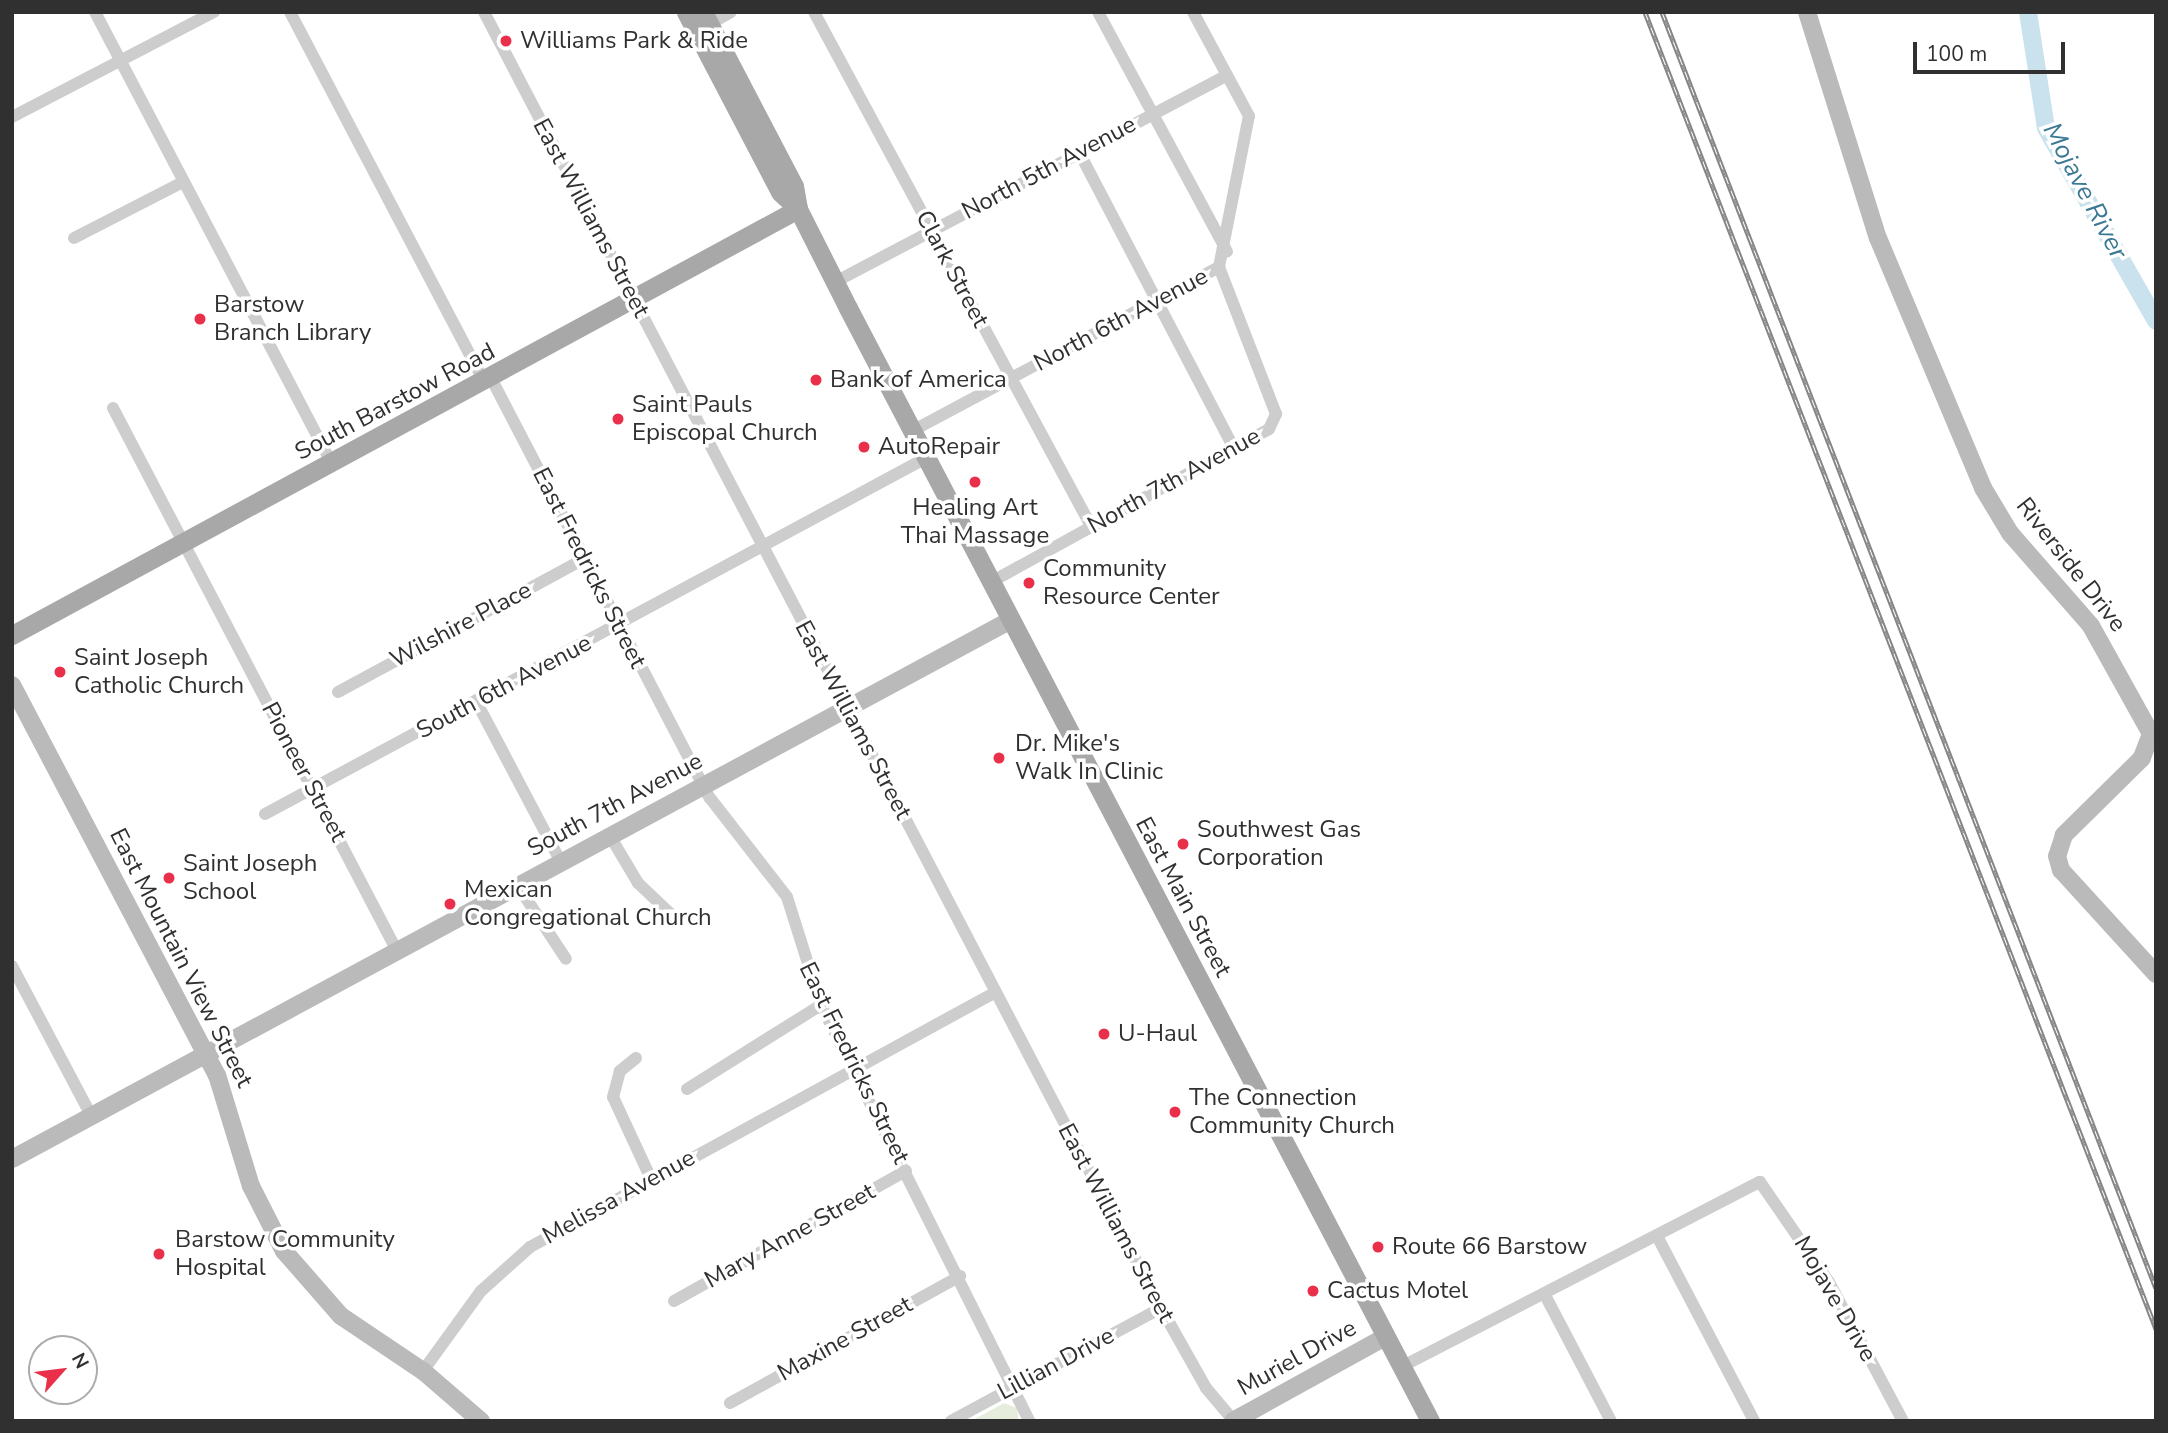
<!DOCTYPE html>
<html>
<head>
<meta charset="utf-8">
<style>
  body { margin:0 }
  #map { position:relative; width:2168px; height:1433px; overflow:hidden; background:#fff; font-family:"Nunito Sans",sans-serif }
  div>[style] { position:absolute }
  .green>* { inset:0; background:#e7eddd }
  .river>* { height:18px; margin:-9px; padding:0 9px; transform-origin:9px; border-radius:9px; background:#c9e2ed }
  .street>* { height:12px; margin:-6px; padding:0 6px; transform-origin:6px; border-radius:6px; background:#cdcdcd }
  .secondary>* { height:18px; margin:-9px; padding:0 9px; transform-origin:9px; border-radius:9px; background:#bababa }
  .primary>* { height:19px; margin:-9.5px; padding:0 9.5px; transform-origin:9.5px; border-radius:9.5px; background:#a8a8a8 }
  .rail>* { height:5px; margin-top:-2.5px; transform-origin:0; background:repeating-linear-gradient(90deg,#fff 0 8px,#858585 0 16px); box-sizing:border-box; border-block:2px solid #858585 }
  .dots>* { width:19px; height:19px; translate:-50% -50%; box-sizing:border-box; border:4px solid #fff; border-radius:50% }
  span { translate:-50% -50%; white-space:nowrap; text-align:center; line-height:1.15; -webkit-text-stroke:7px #fff; paint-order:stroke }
  .poi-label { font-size:24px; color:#303030 }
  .left { translate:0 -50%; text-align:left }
  .street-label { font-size:24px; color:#303030 }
  .water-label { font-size:26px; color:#3b7894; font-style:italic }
  .frame { position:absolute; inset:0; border:14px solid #303030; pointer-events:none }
  .north { position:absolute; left:28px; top:1335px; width:70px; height:70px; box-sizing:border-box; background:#fff; border:2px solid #acacac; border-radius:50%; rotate:62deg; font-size:19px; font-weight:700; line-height:28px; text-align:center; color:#303030 }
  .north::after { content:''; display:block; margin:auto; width:24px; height:32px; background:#ea2f4a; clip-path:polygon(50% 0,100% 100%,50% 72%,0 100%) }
  .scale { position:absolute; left:1913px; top:42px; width:152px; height:32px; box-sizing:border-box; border:4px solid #303030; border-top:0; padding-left:9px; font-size:21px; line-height:24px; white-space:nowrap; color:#303030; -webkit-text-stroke:5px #fff; paint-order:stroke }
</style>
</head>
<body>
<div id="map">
  <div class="green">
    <div style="clip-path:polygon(1004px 1403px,1017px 1408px,1019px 1421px,971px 1421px)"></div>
  </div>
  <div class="river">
    <div style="left:2028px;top:12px;width:117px;rotate:81.2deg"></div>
    <div style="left:2046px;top:128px;width:222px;rotate:60.3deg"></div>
  </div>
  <div class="street">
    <div style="left:95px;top:12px;width:510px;rotate:62.33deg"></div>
    <div style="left:290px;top:12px;width:418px;rotate:62.3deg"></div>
    <div style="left:484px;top:12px;width:1462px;rotate:62.42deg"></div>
    <div style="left:1161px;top:1308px;width:92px;rotate:60.6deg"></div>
    <div style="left:1206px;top:1388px;width:43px;rotate:49.7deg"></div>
    <div style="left:814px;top:12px;width:584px;rotate:61.68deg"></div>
    <div style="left:1098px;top:12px;width:272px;rotate:61.7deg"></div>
    <div style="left:710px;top:24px;width:24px;rotate:-30deg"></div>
    <div style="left:12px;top:117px;width:228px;rotate:-27.5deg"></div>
    <div style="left:1079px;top:152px;width:334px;rotate:62.4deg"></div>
    <div style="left:74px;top:238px;width:123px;rotate:-27.2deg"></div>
    <div style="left:835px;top:282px;width:443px;rotate:-27.8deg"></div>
    <div style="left:491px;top:378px;width:474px;rotate:62.5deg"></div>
    <div style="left:710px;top:798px;width:125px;rotate:52.1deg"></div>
    <div style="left:787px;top:897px;width:113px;rotate:72.5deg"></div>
    <div style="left:821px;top:1005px;width:465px;rotate:63.4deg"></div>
    <div style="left:113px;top:408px;width:613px;rotate:62.39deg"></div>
    <div style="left:912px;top:431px;width:348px;rotate:-28.1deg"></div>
    <div style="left:991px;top:582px;width:317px;rotate:-28.8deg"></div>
    <div style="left:1269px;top:429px;width:17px;rotate:-65deg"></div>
    <div style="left:1276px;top:414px;width:158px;rotate:-111.2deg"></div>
    <div style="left:1219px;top:267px;width:154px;rotate:-78.8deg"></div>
    <div style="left:1249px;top:116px;width:118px;rotate:-118.3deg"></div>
    <div style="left:338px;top:692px;width:280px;rotate:-28.4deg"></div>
    <div style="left:476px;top:701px;width:182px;rotate:62.2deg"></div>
    <div style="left:265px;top:814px;width:751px;rotate:-28.31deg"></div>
    <div style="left:610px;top:836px;width:55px;rotate:59.2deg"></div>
    <div style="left:638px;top:883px;width:55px;rotate:43.5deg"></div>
    <div style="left:518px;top:886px;width:87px;rotate:56.7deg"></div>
    <div style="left:12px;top:966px;width:169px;rotate:62.1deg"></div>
    <div style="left:636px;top:1058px;width:21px;rotate:141deg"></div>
    <div style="left:620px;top:1071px;width:27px;rotate:105deg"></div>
    <div style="left:613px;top:1097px;width:90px;rotate:65.1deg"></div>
    <div style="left:687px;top:1089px;width:158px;rotate:-32.1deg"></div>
    <div style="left:1657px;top:1236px;width:209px;rotate:62.3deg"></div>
    <div style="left:1545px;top:1295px;width:142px;rotate:62.4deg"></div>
    <div style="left:674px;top:1301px;width:266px;rotate:-29.3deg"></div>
    <div style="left:1401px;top:1367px;width:404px;rotate:-27.3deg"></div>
    <div style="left:1760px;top:1182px;width:121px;rotate:55.4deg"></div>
    <div style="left:1829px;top:1282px;width:157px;rotate:62deg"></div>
    <div style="left:423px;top:1371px;width:99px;rotate:-54.1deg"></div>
    <div style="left:481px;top:1291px;width:66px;rotate:-41.9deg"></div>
    <div style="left:530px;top:1247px;width:529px;rotate:-28.7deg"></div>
    <div style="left:730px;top:1403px;width:263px;rotate:-28.9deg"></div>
    <div style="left:951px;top:1421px;width:238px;rotate:-28.3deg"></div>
  </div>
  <div class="secondary">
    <div style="left:1807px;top:12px;width:237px;rotate:72.6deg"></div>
    <div style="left:1878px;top:238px;width:271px;rotate:67.2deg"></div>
    <div style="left:1983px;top:488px;width:52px;rotate:59deg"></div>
    <div style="left:2010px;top:533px;width:123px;rotate:48.9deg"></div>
    <div style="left:2091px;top:626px;width:124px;rotate:60.9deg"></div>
    <div style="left:2151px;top:734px;width:26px;rotate:111deg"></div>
    <div style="left:2142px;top:758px;width:110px;rotate:135.4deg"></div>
    <div style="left:2064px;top:835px;width:22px;rotate:108deg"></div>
    <div style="left:2057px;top:856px;width:15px;rotate:74deg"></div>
    <div style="left:2061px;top:870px;width:141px;rotate:47.6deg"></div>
    <div style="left:12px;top:685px;width:441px;rotate:62.3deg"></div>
    <div style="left:217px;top:1075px;width:116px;rotate:73deg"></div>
    <div style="left:251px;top:1186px;width:73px;rotate:63.1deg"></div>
    <div style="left:284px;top:1251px;width:86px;rotate:48.8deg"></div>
    <div style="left:341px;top:1316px;width:99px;rotate:33.9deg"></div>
    <div style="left:423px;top:1371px;width:77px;rotate:40.8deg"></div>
    <div style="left:12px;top:1159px;width:1135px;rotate:-28.35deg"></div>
    <div style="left:1233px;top:1421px;width:174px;rotate:-28.9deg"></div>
  </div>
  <div class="primary">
    <div style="left:686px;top:12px;width:203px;rotate:62.4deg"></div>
    <div style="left:780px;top:192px;width:25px;rotate:43deg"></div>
    <div style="left:703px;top:12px;width:196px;rotate:62.4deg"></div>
    <div style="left:794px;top:186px;width:23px;rotate:80deg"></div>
    <div style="left:798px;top:209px;width:111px;rotate:63.2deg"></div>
    <div style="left:848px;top:308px;width:1256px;rotate:62.39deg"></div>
    <div style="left:12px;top:635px;width:894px;rotate:-28.46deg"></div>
  </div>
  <div class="rail">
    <div style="left:1645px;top:12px;width:1413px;rotate:68.79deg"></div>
    <div style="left:1662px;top:12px;width:1368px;rotate:68.84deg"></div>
  </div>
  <div class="dots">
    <div style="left:506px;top:41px;background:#ea2f4a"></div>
    <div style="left:200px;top:319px;background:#ea2f4a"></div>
    <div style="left:816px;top:380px;background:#ea2f4a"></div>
    <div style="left:618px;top:419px;background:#ea2f4a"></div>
    <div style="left:864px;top:447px;background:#ea2f4a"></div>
    <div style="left:975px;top:482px;background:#ea2f4a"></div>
    <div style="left:1029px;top:583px;background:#ea2f4a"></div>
    <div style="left:60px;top:672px;background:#ea2f4a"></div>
    <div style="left:999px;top:758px;background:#ea2f4a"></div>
    <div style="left:1183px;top:844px;background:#ea2f4a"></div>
    <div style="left:169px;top:878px;background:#ea2f4a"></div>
    <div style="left:450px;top:904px;background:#ea2f4a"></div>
    <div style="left:1104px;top:1034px;background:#ea2f4a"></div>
    <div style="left:1175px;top:1112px;background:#ea2f4a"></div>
    <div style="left:1378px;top:1247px;background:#ea2f4a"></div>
    <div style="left:159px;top:1254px;background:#ea2f4a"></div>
    <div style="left:1313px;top:1291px;background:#ea2f4a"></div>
  </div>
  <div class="poi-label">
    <span class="left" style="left:520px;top:41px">Williams Park &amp; Ride</span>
    <span class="left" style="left:214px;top:319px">Barstow<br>Branch Library</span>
    <span class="left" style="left:830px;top:380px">Bank of America</span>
    <span class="left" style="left:632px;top:419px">Saint Pauls<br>Episcopal Church</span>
    <span class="left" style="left:878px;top:447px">AutoRepair</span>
    <span style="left:975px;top:522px">Healing Art<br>Thai Massage</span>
    <span class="left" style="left:1043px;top:583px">Community<br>Resource Center</span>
    <span class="left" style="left:74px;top:672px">Saint Joseph<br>Catholic Church</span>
    <span class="left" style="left:1015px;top:758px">Dr. Mike's<br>Walk In Clinic</span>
    <span class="left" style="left:1197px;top:844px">Southwest Gas<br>Corporation</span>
    <span class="left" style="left:183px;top:878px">Saint Joseph<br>School</span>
    <span class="left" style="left:464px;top:904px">Mexican<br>Congregational Church</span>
    <span class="left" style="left:1118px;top:1034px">U-Haul</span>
    <span class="left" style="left:1189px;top:1112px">The Connection<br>Community Church</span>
    <span class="left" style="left:175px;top:1254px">Barstow Community<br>Hospital</span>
    <span class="left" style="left:1392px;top:1247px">Route 66 Barstow</span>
    <span class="left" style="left:1327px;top:1291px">Cactus Motel</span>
  </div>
  <div class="street-label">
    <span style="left:1049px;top:168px;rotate:-28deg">North 5th Avenue</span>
    <span style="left:591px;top:218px;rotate:62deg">East Williams Street</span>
    <span style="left:952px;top:269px;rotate:62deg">Clark Street</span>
    <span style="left:1121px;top:320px;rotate:-28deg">North 6th Avenue</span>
    <span style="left:395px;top:402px;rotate:-28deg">South Barstow Road</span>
    <span style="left:1174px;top:481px;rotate:-29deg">North 7th Avenue</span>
    <span style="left:2071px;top:565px;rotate:52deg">Riverside Drive</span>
    <span style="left:589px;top:568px;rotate:63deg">East Fredricks Street</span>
    <span style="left:461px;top:625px;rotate:-28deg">Wilshire Place</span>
    <span style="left:504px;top:687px;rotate:-28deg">South 6th Avenue</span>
    <span style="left:853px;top:720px;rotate:62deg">East Williams Street</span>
    <span style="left:304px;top:772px;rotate:62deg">Pioneer Street</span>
    <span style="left:615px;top:805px;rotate:-28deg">South 7th Avenue</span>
    <span style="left:1183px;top:897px;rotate:62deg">East Main Street</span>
    <span style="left:181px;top:958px;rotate:63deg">East Mountain View Street</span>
    <span style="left:854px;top:1063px;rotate:64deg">East Fredricks Street</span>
    <span style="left:619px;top:1197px;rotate:-29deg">Melissa Avenue</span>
    <span style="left:1116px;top:1223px;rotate:62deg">East Williams Street</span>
    <span style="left:790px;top:1236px;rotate:-29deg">Mary Anne Street</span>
    <span style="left:1835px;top:1299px;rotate:60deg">Mojave Drive</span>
    <span style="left:845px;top:1339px;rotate:-29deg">Maxine Street</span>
    <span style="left:1297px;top:1358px;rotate:-29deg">Muriel Drive</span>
    <span style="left:1056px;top:1364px;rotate:-28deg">Lillian Drive</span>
  </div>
  <div class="water-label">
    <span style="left:2085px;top:191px;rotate:62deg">Mojave River</span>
  </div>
  <div class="frame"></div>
  <div class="north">N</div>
  <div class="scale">100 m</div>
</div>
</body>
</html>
